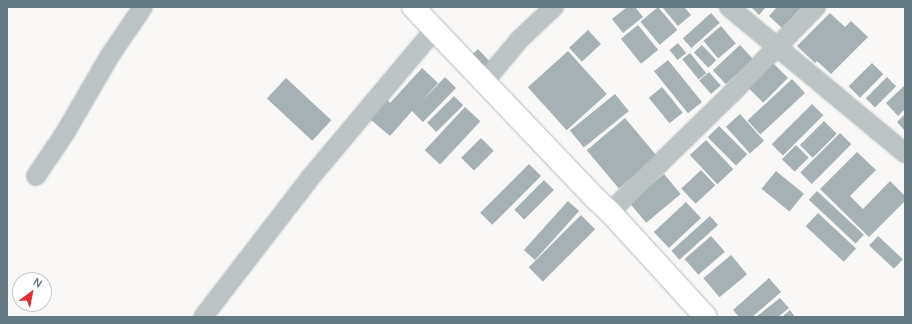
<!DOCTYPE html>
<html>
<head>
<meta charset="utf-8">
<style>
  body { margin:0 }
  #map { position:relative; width:912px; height:324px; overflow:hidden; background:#f9f8f6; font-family:Manrope,sans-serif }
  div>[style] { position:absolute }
  .building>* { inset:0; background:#a5b1b4; transform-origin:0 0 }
  .roads { filter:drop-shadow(0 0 1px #b0b9bb) drop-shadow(0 0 1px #b0b9bb) }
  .minor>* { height:18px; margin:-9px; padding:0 9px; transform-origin:9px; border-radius:9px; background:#bbc3c5 }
  .secondary>* { height:22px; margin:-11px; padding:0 11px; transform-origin:11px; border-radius:11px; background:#fff }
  span { translate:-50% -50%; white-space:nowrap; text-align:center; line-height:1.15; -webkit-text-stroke:4px #fff; paint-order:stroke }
  .frame { position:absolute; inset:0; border:8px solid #657a80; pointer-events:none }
  .north { position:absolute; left:12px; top:272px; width:40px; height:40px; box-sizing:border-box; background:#fff; border:1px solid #c1cacc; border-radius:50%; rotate:32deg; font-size:11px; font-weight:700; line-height:16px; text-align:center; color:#657a80 }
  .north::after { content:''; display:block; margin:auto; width:14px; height:18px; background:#dd3332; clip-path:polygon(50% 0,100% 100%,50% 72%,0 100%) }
</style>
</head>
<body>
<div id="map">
  <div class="building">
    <div style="clip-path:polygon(627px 7px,635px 7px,643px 17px,623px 33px,612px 19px)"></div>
    <div style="left:658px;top:7px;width:30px;height:23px;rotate:50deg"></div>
    <div style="clip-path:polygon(662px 7px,684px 7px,691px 15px,678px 26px)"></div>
    <div style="clip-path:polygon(751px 7px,766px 7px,759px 15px)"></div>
    <div style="clip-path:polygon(777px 7px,802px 7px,782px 28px,769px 16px)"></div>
    <div style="left:711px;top:13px;width:13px;height:38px;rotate:48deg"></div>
    <div style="clip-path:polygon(830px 13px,845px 27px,851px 21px,868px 37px,831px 74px,817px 61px,815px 63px,797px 46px)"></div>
    <div style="left:638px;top:25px;width:32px;height:22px;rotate:51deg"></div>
    <div style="left:721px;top:26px;width:23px;height:23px;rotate:50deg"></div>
    <div style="left:588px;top:30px;width:19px;height:26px;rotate:47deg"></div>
    <div style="left:678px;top:43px;width:13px;height:11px;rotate:51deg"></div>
    <div style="left:702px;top:45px;width:21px;height:11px;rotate:47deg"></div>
    <div style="left:740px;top:45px;width:19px;height:37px;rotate:47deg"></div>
    <div style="left:478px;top:49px;width:23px;height:12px;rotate:47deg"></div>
    <div style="left:568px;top:51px;width:58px;height:54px;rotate:48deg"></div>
    <div style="left:690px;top:53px;width:26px;height:10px;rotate:51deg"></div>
    <div style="left:668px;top:60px;width:54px;height:18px;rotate:51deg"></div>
    <div style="left:771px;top:61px;width:24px;height:35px;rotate:45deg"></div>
    <div style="left:872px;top:63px;width:16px;height:33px;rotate:45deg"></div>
    <div style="clip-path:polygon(422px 68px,438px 83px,421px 102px,445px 77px,456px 88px,423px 122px,412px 111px,390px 136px,364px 114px,382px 94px,390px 103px)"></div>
    <div style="left:709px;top:72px;width:18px;height:13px;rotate:49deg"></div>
    <div style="left:887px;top:77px;width:13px;height:30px;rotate:45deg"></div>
    <div style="left:286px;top:78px;width:62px;height:28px;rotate:43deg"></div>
    <div style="left:792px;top:79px;width:19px;height:61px;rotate:47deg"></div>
    <div style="clip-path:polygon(905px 85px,905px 109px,898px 116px,886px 103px)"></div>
    <div style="left:662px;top:87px;width:33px;height:17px;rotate:51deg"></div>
    <div style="left:615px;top:94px;width:22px;height:58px;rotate:51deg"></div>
    <div style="left:454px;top:96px;width:13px;height:38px;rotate:45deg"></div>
    <div style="left:812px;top:104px;width:16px;height:57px;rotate:45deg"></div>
    <div style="left:465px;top:107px;width:21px;height:59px;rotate:43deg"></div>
    <div style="left:740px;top:114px;width:36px;height:19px;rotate:48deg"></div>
    <div style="clip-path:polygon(905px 114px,905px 131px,897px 122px)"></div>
    <div style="left:625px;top:118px;width:50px;height:50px;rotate:50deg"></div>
    <div style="left:824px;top:121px;width:18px;height:34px;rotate:45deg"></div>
    <div style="left:719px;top:126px;width:40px;height:16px;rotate:45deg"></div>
    <div style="left:840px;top:133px;width:16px;height:56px;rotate:45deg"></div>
    <div style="left:481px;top:138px;width:18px;height:28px;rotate:45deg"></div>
    <div style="left:706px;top:140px;width:40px;height:22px;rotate:47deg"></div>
    <div style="left:796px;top:145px;width:18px;height:20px;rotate:45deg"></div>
    <div style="clip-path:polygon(857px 152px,876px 170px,850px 196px,863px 209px,890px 181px,905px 196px,905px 201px,869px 237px,820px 189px)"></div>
    <div style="left:529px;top:164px;width:17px;height:69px;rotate:45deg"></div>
    <div style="left:701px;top:170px;width:21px;height:27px;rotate:47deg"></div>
    <div style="left:776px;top:171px;width:36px;height:23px;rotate:39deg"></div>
    <div style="left:664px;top:174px;width:26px;height:45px;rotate:50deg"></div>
    <div style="left:544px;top:180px;width:14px;height:42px;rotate:45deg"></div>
    <div style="left:817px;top:191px;width:64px;height:12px;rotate:43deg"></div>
    <div style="left:568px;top:201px;width:15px;height:66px;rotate:42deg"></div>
    <div style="left:686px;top:202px;width:22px;height:44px;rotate:47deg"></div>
    <div style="left:818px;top:213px;width:52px;height:18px;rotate:43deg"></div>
    <div style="left:581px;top:215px;width:20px;height:74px;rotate:45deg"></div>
    <div style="left:710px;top:216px;width:12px;height:52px;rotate:48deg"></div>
    <div style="left:711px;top:236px;width:21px;height:35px;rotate:49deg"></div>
    <div style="left:878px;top:236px;width:34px;height:13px;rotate:43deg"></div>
    <div style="left:731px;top:255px;width:25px;height:36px;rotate:50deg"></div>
    <div style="clip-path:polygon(769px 278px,781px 292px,752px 317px,739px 317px,733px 310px)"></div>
    <div style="clip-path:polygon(780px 298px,789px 308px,778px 317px,756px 317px)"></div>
    <div style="clip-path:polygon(790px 310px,795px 317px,782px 317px)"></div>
  </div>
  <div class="roads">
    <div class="minor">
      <div style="left:729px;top:7px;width:229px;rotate:39.7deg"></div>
      <div style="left:484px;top:82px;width:56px;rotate:-50.1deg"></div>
      <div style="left:520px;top:39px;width:47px;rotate:-43.3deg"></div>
      <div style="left:36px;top:176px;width:52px;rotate:-56deg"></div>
      <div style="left:65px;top:133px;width:88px;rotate:-59.9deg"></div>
      <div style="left:109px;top:57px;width:60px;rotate:-55.8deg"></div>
      <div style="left:610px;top:212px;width:172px;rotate:-44.3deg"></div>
      <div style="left:733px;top:92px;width:119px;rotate:-45.7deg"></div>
      <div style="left:203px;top:317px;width:175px;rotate:-52.4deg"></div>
      <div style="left:310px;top:178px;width:193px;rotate:-50deg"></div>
    </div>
    <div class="secondary">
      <div style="left:413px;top:7px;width:265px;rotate:46.4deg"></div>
      <div style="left:596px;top:199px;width:19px;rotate:43deg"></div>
      <div style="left:610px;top:212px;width:142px;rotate:47.6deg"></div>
    </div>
  </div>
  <div class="frame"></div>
  <div class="north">N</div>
</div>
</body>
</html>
